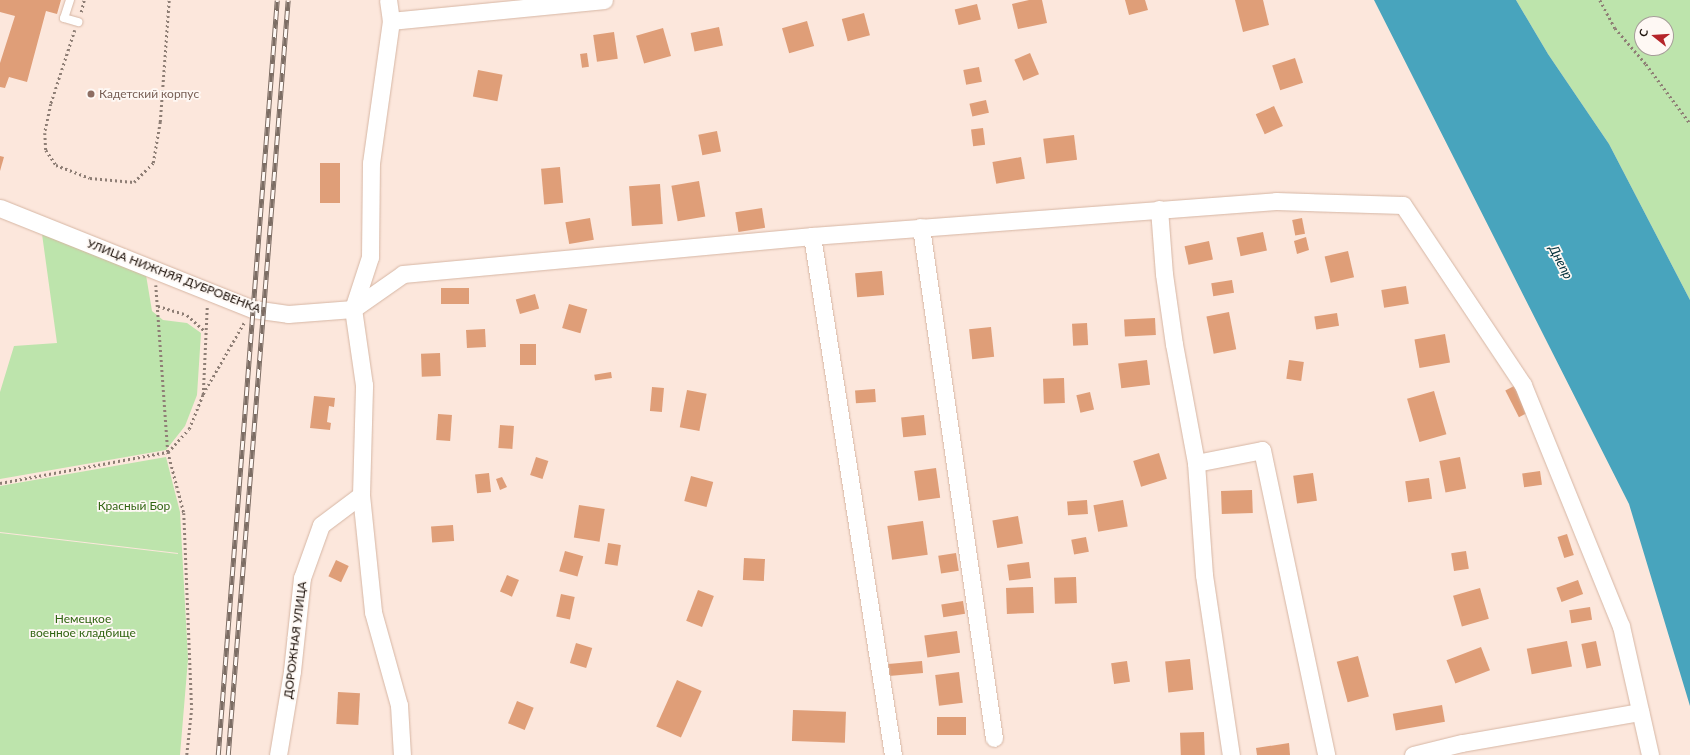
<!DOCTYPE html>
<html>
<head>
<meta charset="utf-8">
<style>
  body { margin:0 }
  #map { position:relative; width:1690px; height:755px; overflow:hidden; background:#fce7dc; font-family:Lato,sans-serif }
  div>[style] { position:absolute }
  .green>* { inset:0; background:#bde4ac }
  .water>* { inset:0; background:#48a4bd }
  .building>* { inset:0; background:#df9e78; transform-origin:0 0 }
  .path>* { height:2.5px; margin-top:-1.25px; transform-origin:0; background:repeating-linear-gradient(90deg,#8e7e75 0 2px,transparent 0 5px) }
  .roads { filter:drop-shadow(0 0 1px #d6b6a4) drop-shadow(0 0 1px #d6b6a4) }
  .lane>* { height:8px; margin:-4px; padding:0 4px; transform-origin:4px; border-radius:4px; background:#fff }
  .street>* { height:17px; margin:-8.5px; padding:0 8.5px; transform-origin:8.5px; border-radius:8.5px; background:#fff }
  .rail>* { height:4.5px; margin-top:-2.25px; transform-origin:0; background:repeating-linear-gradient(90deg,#fef8f4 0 9px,#7c6d64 0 18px); box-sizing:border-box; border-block:1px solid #7c6d64 }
  .dots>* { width:11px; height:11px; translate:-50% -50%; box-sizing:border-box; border:2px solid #fef8f4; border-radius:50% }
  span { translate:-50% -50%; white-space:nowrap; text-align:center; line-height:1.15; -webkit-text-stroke:3.5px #fef8f4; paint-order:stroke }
  .education-label { font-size:12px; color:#785e54 }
  .left { translate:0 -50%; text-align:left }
  .street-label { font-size:12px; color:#1f140d }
  .park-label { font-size:12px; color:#326513 }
  .water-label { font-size:13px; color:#03303b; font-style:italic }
  .north { position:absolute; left:1634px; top:16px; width:40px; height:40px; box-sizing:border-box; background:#fef8f4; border:1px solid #a59d98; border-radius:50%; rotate:287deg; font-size:11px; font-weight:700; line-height:16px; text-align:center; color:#1f140d }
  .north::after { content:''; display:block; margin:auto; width:14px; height:18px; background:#b5252a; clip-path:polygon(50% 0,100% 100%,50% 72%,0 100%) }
</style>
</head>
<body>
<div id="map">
  <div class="green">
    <div style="clip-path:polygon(evenodd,1516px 0,1690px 0,1690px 300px,1609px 144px,1548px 54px,1516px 0,1642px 24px,1666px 24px,1666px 48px,1642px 48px,1642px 24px)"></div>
    <div style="clip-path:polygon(42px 234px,146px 275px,152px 311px,163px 320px,187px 323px,201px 333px,197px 395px,185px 426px,166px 450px,0 479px,0 392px,14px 346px,57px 343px)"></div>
    <div style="clip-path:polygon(166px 457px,180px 512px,188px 659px,180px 755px,0 755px,0 533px,178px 554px,149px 739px,178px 553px,0 532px,0 486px)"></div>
  </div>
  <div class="water">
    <div style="clip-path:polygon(1374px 0,1516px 0,1548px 54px,1609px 144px,1690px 300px,1690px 706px,1629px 504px)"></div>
  </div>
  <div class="building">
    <div style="clip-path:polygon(0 0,61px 0,57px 14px,46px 11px,27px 82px,9px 77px,5px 88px,0 87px,0 63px,15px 16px,0 12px)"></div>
    <div style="clip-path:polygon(1029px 0,1042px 0,1047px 23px,1018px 29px,1012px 4px)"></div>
    <div style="clip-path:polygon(1125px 0,1145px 0,1148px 10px,1129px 15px)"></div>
    <div style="clip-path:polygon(1235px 0,1263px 0,1269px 25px,1243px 32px)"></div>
    <div style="left:977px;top:4px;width:16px;height:23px;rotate:76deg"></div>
    <div style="left:864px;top:13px;width:23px;height:23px;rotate:75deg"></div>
    <div style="left:807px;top:21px;width:26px;height:26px;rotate:74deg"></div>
    <div style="left:719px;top:27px;width:19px;height:29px;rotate:78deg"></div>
    <div style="left:663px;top:28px;width:29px;height:28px;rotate:74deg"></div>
    <div style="left:614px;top:32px;width:27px;height:21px;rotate:82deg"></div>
    <div style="left:587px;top:53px;width:14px;height:7px;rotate:82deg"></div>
    <div style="left:1030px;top:53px;width:23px;height:17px;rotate:67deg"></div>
    <div style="left:1295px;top:58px;width:26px;height:24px;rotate:72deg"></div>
    <div style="left:979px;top:67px;width:15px;height:16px;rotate:79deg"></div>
    <div style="left:478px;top:70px;width:25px;height:27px;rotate:11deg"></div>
    <div style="left:986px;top:100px;width:13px;height:17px;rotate:77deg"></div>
    <div style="left:1274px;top:106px;width:22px;height:20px;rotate:66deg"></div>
    <div style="left:983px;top:128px;width:17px;height:12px;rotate:83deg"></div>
    <div style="left:717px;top:131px;width:21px;height:19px;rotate:79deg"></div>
    <div style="left:1074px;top:135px;width:25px;height:31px;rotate:83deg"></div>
    <div style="clip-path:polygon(0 156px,4px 157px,0 171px)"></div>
    <div style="left:1021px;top:157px;width:22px;height:29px;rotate:80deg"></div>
    <div style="left:320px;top:163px;width:20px;height:40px"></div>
    <div style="left:560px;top:167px;width:36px;height:19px;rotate:85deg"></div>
    <div style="left:699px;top:181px;width:36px;height:28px;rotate:80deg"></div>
    <div style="left:660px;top:184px;width:40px;height:31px;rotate:86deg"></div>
    <div style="left:762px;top:208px;width:20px;height:27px;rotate:81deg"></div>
    <div style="left:590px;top:218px;width:22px;height:25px;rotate:80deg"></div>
    <div style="left:1302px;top:218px;width:16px;height:10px;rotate:79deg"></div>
    <div style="left:1263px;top:232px;width:19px;height:27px;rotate:78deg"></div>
    <div style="clip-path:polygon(1306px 237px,1309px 250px,1297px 254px,1294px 241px)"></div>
    <div style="left:1209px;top:241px;width:19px;height:25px;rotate:78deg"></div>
    <div style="left:1348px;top:251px;width:27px;height:24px;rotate:77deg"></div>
    <div style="left:882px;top:271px;width:24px;height:27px;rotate:85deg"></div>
    <div style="left:1232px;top:280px;width:13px;height:21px;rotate:81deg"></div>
    <div style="left:1406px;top:286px;width:18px;height:25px;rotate:81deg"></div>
    <div style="left:441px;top:288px;width:28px;height:16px"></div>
    <div style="left:535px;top:294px;width:15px;height:20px;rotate:74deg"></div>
    <div style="left:569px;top:304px;width:19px;height:25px;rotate:16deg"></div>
    <div style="left:1229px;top:312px;width:38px;height:23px;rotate:79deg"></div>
    <div style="left:1337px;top:313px;width:13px;height:23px;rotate:81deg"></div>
    <div style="left:1155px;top:318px;width:17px;height:31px;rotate:87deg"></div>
    <div style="left:1087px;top:323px;width:22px;height:15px;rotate:87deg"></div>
    <div style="left:991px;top:327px;width:30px;height:22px;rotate:84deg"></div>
    <div style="left:485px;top:329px;width:18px;height:19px;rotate:87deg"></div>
    <div style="left:1445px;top:334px;width:29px;height:31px;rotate:80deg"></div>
    <div style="left:520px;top:344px;width:16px;height:21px"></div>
    <div style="left:440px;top:353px;width:23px;height:19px;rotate:88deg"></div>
    <div style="left:1147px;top:360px;width:25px;height:29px;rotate:83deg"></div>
    <div style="left:1289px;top:360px;width:15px;height:19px;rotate:8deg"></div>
    <div style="left:611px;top:372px;width:6px;height:17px;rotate:81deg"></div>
    <div style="left:1064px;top:378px;width:25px;height:21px;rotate:88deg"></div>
    <div style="left:1516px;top:385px;width:30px;height:12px;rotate:63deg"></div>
    <div style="left:652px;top:387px;width:12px;height:24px;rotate:5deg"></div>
    <div style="left:875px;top:389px;width:13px;height:20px;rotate:86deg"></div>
    <div style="left:687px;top:390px;width:20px;height:38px;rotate:11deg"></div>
    <div style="left:1434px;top:391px;width:45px;height:28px;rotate:74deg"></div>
    <div style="left:1090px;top:392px;width:18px;height:14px;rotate:77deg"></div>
    <div style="clip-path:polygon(314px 396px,335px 398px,334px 407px,329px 406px,327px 422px,331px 423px,330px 430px,310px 428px)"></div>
    <div style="left:438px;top:414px;width:14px;height:26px;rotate:4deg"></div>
    <div style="left:924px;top:415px;width:20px;height:23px;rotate:84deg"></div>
    <div style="left:500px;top:425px;width:14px;height:23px;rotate:4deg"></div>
    <div style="left:1159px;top:453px;width:27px;height:27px;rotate:73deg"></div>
    <div style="left:536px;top:457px;width:13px;height:19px;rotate:18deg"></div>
    <div style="left:1460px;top:457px;width:32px;height:21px;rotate:79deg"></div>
    <div style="left:936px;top:468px;width:30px;height:22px;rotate:82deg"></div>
    <div style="left:1540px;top:471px;width:14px;height:18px;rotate:82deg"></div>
    <div style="left:489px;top:473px;width:19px;height:14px;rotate:84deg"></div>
    <div style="left:1313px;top:473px;width:28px;height:20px;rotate:82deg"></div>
    <div style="left:691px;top:476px;width:23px;height:26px;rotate:15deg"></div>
    <div style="clip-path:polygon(502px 477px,507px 487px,500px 490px,496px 479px)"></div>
    <div style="left:1429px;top:478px;width:21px;height:24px;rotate:82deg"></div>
    <div style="left:1252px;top:490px;width:23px;height:31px;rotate:88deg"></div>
    <div style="left:1087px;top:500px;width:14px;height:20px;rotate:86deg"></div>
    <div style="left:1123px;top:500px;width:27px;height:30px;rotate:80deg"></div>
    <div style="left:579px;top:505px;width:26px;height:33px;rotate:9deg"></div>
    <div style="left:1018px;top:516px;width:28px;height:26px;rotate:80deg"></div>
    <div style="left:923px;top:521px;width:34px;height:36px;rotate:82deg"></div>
    <div style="left:453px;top:525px;width:16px;height:22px;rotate:86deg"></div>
    <div style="left:1567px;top:534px;width:22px;height:10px;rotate:72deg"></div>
    <div style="left:1086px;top:537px;width:15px;height:15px;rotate:79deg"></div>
    <div style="left:608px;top:543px;width:13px;height:21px;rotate:9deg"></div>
    <div style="left:565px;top:551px;width:19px;height:21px;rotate:16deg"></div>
    <div style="left:1466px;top:551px;width:18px;height:15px;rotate:81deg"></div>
    <div style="left:956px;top:553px;width:18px;height:18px;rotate:81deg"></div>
    <div style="left:744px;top:558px;width:21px;height:22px;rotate:3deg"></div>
    <div style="left:336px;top:560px;width:14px;height:18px;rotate:25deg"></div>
    <div style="left:1029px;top:562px;width:16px;height:22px;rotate:83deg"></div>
    <div style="left:507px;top:575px;width:13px;height:18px;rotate:23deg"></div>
    <div style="left:1076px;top:577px;width:26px;height:22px;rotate:88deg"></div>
    <div style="left:1578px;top:580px;width:15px;height:23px;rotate:70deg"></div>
    <div style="left:1033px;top:587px;width:26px;height:27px;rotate:88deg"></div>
    <div style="left:1480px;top:588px;width:32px;height:28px;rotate:74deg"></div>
    <div style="left:698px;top:590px;width:17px;height:33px;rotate:21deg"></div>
    <div style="left:561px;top:594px;width:14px;height:23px;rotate:12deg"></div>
    <div style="left:963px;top:601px;width:13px;height:22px;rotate:81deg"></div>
    <div style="left:1590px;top:607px;width:13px;height:21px;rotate:81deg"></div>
    <div style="left:957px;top:631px;width:22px;height:33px;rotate:82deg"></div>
    <div style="left:1567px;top:641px;width:26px;height:41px;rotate:79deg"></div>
    <div style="left:1596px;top:641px;width:25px;height:15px;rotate:78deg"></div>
    <div style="left:576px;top:643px;width:17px;height:21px;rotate:17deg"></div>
    <div style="left:1481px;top:647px;width:25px;height:37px;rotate:69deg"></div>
    <div style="left:1358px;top:656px;width:42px;height:22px;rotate:75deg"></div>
    <div style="left:1190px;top:659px;width:31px;height:25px;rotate:84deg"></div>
    <div style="left:922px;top:661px;width:12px;height:34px;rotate:85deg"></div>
    <div style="left:1127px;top:661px;width:21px;height:16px;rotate:82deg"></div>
    <div style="left:959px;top:672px;width:31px;height:24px;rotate:83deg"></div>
    <div style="left:677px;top:680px;width:27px;height:51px;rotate:24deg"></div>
    <div style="left:338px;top:692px;width:22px;height:32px;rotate:3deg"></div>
    <div style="left:517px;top:701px;width:18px;height:24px;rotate:22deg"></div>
    <div style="left:1442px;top:705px;width:17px;height:50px;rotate:80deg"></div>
    <div style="left:793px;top:710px;width:53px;height:31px;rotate:2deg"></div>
    <div style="left:937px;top:717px;width:29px;height:18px"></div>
    <div style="left:1204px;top:732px;width:23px;height:24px;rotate:88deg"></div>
    <div style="clip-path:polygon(1289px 743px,1290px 755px,1257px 755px,1256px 748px)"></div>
  </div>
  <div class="path">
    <div style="left:1600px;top:0;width:32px;rotate:62deg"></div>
    <div style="left:1615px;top:28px;width:48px;rotate:49.3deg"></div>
    <div style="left:1646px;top:64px;width:74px;rotate:53.3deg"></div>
    <div style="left:81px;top:12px;width:12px;rotate:-76deg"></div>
    <div style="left:75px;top:30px;width:78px;rotate:108deg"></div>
    <div style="left:51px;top:104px;width:30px;rotate:102deg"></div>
    <div style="left:45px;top:133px;width:17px;rotate:87deg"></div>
    <div style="left:46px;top:150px;width:18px;rotate:56deg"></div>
    <div style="left:56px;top:165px;width:36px;rotate:21deg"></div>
    <div style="left:90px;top:178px;width:44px;rotate:5.2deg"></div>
    <div style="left:134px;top:182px;width:27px;rotate:-45deg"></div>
    <div style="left:153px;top:163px;width:42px;rotate:-80.3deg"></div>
    <div style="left:160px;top:122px;width:122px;rotate:-85.8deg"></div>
    <div style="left:156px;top:285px;width:167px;rotate:85.9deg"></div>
    <div style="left:168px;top:452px;width:63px;rotate:75.3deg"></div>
    <div style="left:184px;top:513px;width:195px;rotate:87.7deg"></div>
    <div style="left:192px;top:708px;width:47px;rotate:96.1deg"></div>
    <div style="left:158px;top:306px;width:30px;rotate:17deg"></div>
    <div style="left:187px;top:315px;width:25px;rotate:42deg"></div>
    <div style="left:203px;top:394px;width:84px;rotate:-60.1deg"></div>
    <div style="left:0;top:483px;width:171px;rotate:-10.5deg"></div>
    <div style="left:168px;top:452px;width:31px;rotate:-48deg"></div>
    <div style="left:189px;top:429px;width:37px;rotate:-68deg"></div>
    <div style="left:203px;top:395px;width:89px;rotate:-87.4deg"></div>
  </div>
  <div class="roads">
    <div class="lane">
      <div style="left:70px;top:0;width:19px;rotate:108deg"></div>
      <div style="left:64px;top:18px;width:15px;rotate:16deg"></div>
    </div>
    <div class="street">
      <div style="left:391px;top:21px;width:214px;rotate:-5.6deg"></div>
      <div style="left:0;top:208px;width:272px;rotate:21.8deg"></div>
      <div style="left:253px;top:309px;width:35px;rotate:8deg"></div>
      <div style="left:288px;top:314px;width:65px;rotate:-4.4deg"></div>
      <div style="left:1159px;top:209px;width:65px;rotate:85.6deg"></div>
      <div style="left:1164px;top:274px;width:71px;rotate:81.9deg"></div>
      <div style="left:1174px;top:344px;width:121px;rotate:79.5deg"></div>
      <div style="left:1196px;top:463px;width:67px;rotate:-11.1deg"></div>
      <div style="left:1262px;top:450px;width:312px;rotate:78.1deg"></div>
      <div style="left:921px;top:227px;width:516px;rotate:81.87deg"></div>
      <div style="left:812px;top:236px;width:465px;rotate:-4.3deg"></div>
      <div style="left:1276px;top:201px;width:127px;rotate:1.8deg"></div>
      <div style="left:1403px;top:205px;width:216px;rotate:56.3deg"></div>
      <div style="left:1523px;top:385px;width:260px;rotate:67.9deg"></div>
      <div style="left:1621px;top:626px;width:132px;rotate:77.3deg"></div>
      <div style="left:353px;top:309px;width:61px;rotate:-35deg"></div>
      <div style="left:403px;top:274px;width:411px;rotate:-5.3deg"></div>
      <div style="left:812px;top:236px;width:525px;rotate:81.13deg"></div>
      <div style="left:1196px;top:463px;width:112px;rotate:85.9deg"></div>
      <div style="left:1204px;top:575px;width:182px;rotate:81.5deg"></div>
      <div style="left:361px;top:495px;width:118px;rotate:84.1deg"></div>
      <div style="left:373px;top:612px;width:97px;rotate:74.4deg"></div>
      <div style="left:399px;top:705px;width:50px;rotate:86.6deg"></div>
      <div style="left:278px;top:755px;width:85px;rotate:-80.5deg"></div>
      <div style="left:292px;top:671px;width:94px;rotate:-83.9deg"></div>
      <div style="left:302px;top:578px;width:56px;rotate:-70.3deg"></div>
      <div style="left:321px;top:525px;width:50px;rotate:-36.9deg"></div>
      <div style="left:361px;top:495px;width:110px;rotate:-88.4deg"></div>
      <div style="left:364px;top:385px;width:77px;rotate:-98.2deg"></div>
      <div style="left:353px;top:309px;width:55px;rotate:-71.9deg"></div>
      <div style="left:370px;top:257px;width:94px;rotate:-89.4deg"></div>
      <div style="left:371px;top:163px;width:143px;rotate:-82deg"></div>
      <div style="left:391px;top:21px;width:21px;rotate:-98deg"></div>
      <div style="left:1413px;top:755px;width:50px;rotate:-13.8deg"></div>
      <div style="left:1462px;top:743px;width:181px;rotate:-9.9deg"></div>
    </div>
  </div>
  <div class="rail">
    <div style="left:218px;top:755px;width:757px;rotate:-85.53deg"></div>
    <div style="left:228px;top:755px;width:757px;rotate:-85.46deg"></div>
  </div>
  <div class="dots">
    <div style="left:91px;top:94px;background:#8d6e63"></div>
  </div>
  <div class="education-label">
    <span class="left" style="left:99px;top:94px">Кадетский корпус</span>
  </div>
  <div class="street-label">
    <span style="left:174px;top:276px;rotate:21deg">УЛИЦА НИЖНЯЯ ДУБРОВЕНКА</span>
    <span style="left:295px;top:640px;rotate:-83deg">ДОРОЖНАЯ УЛИЦА</span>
  </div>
  <div class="park-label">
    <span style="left:134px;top:506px">Красный Бор</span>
    <span style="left:83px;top:626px">Немецкое<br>военное кладбище</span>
  </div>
  <div class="water-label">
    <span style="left:1561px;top:262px;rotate:63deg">Днепр</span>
  </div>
  <div class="north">С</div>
</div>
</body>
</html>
